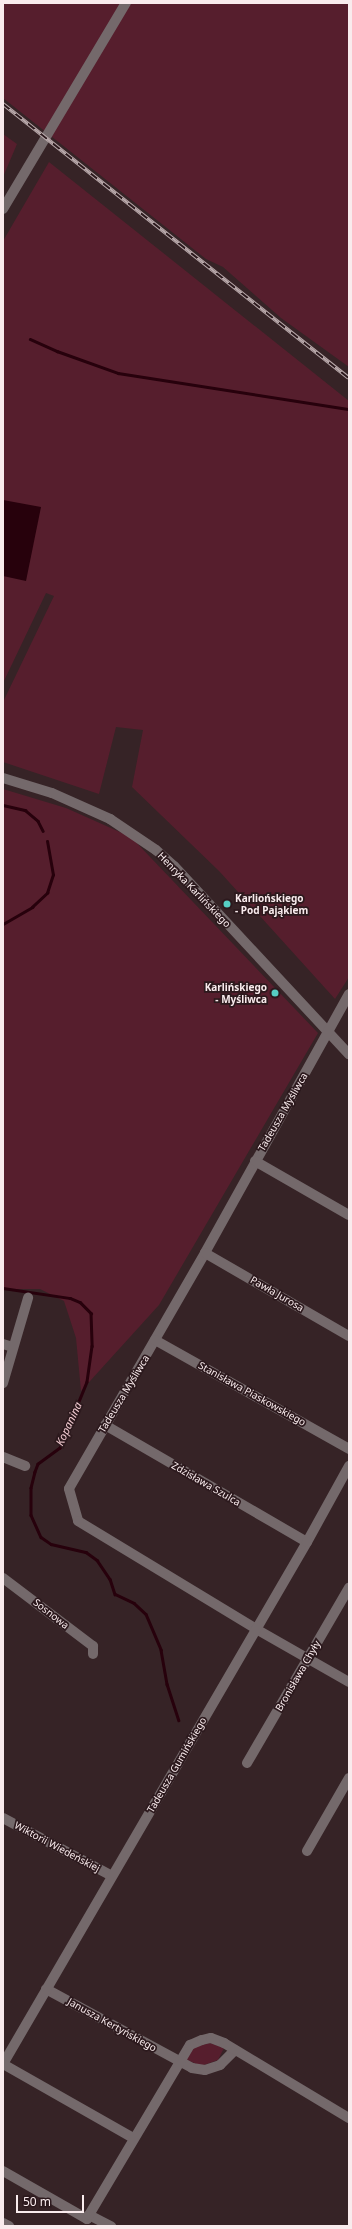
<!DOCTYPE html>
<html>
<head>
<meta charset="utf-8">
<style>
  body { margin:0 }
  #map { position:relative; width:352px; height:2229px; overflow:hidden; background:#362326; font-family:"Noto Sans",sans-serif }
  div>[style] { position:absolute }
  .green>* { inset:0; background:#561e2d }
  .water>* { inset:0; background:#27010c }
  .stream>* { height:2.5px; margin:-1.25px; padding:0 1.25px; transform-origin:1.25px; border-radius:1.25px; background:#27010c }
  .minor>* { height:10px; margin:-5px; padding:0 5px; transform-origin:5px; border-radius:5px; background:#74696b }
  .rail>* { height:4px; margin-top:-2px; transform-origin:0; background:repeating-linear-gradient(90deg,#2c191d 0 8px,#b9a9ab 0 16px); box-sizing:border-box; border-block:1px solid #b9a9ab }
  .dots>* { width:11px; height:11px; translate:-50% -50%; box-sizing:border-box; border:2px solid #2c191d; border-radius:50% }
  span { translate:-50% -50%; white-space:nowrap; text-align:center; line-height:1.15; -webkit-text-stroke:3.5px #2c191d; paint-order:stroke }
  .street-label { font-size:10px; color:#f9ebed }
  .poi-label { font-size:10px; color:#f9ebed; font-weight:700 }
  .left { translate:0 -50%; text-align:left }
  .right { translate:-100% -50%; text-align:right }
  .water-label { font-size:11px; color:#f3ccd2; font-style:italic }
  .frame { position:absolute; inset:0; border:4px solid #f9ebed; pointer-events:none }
  .scale { position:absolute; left:16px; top:2195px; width:68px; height:18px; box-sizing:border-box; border:2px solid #f9ebed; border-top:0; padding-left:5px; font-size:12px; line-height:14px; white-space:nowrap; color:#f9ebed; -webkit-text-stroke:3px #2c191d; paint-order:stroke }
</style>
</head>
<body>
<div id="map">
  <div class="green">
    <div style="clip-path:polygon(3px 3px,349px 3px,349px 367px,281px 318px,223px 267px,206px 259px,3px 98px)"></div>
    <div style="clip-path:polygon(3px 134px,17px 144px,3px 177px)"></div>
    <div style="clip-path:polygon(49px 162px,349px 401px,349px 977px,335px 999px,219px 871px,132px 787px,143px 730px,116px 727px,99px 794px,3px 762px,3px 702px,54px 596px,46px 593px,3px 683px,3px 241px)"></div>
    <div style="clip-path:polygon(3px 789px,66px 808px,131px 837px,318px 1033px,159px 1305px,81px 1391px,76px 1338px,64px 1301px,40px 1289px,3px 1289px)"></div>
    <div style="clip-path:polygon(210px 2043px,224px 2048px,218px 2060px,201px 2066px,185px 2059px,194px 2047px)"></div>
  </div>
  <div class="water">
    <div style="clip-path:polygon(3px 500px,41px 507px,26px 581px,3px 576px)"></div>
  </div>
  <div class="stream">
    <div style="left:30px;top:339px;width:30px;rotate:24deg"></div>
    <div style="left:57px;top:351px;width:65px;rotate:19.8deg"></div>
    <div style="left:118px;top:373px;width:234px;rotate:8.9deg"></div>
    <div style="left:3px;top:805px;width:23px;rotate:13deg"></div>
    <div style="left:25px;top:810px;width:17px;rotate:40deg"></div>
    <div style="left:38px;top:821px;width:11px;rotate:63deg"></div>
    <div style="left:3px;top:924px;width:34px;rotate:-30deg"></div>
    <div style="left:32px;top:907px;width:21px;rotate:-43deg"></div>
    <div style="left:47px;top:893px;width:19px;rotate:-72deg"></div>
    <div style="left:53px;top:875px;width:34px;rotate:-100deg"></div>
    <div style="left:3px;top:1288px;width:68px;rotate:8.5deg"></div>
    <div style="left:70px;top:1298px;width:11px;rotate:22deg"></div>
    <div style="left:80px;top:1302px;width:16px;rotate:45deg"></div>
    <div style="left:91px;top:1313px;width:33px;rotate:88deg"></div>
    <div style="left:92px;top:1346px;width:36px;rotate:98deg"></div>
    <div style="left:87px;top:1382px;width:71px;rotate:112.2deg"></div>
    <div style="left:60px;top:1448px;width:27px;rotate:144deg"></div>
    <div style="left:38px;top:1464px;width:9px;rotate:111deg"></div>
    <div style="left:35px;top:1472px;width:16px;rotate:104deg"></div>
    <div style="left:31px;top:1488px;width:27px;rotate:90deg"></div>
    <div style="left:31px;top:1515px;width:24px;rotate:66deg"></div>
    <div style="left:41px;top:1537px;width:12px;rotate:35deg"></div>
    <div style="left:51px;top:1544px;width:36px;rotate:13deg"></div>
    <div style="left:86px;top:1552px;width:14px;rotate:36deg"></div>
    <div style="left:97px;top:1560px;width:23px;rotate:56deg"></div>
    <div style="left:110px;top:1579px;width:16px;rotate:72deg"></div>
    <div style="left:115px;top:1594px;width:21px;rotate:25deg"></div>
    <div style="left:134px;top:1603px;width:16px;rotate:43deg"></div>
    <div style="left:146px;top:1614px;width:39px;rotate:67deg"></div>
    <div style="left:161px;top:1650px;width:35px;rotate:80deg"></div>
    <div style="left:167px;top:1684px;width:38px;rotate:72deg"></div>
  </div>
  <div class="minor">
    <div style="left:3px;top:209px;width:240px;rotate:-59.2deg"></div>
    <div style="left:3px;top:778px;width:51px;rotate:17deg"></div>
    <div style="left:52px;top:793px;width:64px;rotate:24.1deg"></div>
    <div style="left:110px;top:819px;width:55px;rotate:34deg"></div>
    <div style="left:156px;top:850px;width:24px;rotate:42deg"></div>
    <div style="left:174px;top:866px;width:257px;rotate:47.1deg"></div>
    <div style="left:349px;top:994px;width:296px;rotate:119.1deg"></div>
    <div style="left:205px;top:1253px;width:272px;rotate:120deg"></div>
    <div style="left:69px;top:1489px;width:33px;rotate:74deg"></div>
    <div style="left:78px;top:1521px;width:208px;rotate:31.2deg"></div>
    <div style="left:256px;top:1629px;width:107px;rotate:29.7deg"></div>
    <div style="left:255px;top:1161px;width:108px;rotate:29.9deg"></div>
    <div style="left:205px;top:1253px;width:166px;rotate:30deg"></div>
    <div style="left:155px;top:1340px;width:223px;rotate:29.3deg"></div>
    <div style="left:3px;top:1344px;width:10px;rotate:17deg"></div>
    <div style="left:3px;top:1383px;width:89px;rotate:-73.6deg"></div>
    <div style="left:105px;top:1425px;width:233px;rotate:30.1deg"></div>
    <div style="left:3px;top:1457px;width:24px;rotate:22deg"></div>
    <div style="left:3px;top:1578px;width:113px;rotate:37.1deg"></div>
    <div style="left:93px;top:1646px;width:8px;rotate:90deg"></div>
    <div style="left:247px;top:1763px;width:203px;rotate:-59.8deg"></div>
    <div style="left:3px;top:1818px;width:123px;rotate:28deg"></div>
    <div style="left:307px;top:1851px;width:84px;rotate:-60.1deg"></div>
    <div style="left:46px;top:1989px;width:166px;rotate:28.4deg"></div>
    <div style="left:192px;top:2068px;width:13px;rotate:9deg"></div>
    <div style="left:205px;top:2070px;width:16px;rotate:-18deg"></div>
    <div style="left:220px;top:2065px;width:21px;rotate:-45deg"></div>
    <div style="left:3px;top:2064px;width:604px;rotate:-59.78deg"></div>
    <div style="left:307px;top:1542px;width:87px;rotate:-61.1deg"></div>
    <div style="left:3px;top:2064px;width:150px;rotate:29.6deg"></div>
    <div style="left:3px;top:2171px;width:97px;rotate:29.7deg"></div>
    <div style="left:87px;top:2219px;width:4px;rotate:-63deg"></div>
    <div style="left:89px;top:2215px;width:25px;rotate:27deg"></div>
    <div style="left:89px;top:2215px;width:198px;rotate:-59.3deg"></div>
    <div style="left:190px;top:2045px;width:13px;rotate:-23deg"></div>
    <div style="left:202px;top:2040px;width:9px;rotate:-13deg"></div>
    <div style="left:211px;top:2038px;width:14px;rotate:21deg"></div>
    <div style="left:224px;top:2043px;width:146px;rotate:31deg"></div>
    <div style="left:3px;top:2223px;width:7px;rotate:27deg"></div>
  </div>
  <div class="rail">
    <div style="left:3px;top:104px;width:441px;rotate:38.4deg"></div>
  </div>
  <div class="dots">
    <div style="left:227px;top:904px;background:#56cec3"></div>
    <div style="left:275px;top:993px;background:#56cec3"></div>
  </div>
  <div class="street-label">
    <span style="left:194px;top:890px;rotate:46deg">Henryka Karlińskiego</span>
    <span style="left:283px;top:1112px;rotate:-60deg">Tadeusza Myśliwca</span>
    <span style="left:277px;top:1294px;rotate:30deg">Pawła Jurosa</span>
    <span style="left:124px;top:1394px;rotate:-59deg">Tadeusza Myśliwca</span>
    <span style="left:252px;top:1394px;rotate:29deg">Stanisława Piaskowskiego</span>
    <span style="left:206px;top:1484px;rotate:30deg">Zdzisława Szulca</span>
    <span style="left:51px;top:1614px;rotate:38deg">Sosnowa</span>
    <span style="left:298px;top:1676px;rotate:-60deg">Bronisława Chyły</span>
    <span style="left:177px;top:1765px;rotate:-60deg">Tadeusza Gumińskiego</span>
    <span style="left:57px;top:1847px;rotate:28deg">Wiktorii Wiedeńskiej</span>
    <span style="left:112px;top:2025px;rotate:29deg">Janusza Kertyńskiego</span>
  </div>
  <div class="poi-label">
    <span class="left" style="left:235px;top:904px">Karliońskiego<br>- Pod Pająkiem</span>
    <span class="right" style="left:267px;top:993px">Karlińskiego<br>- Myśliwca</span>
  </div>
  <div class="water-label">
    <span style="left:69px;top:1424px;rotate:-65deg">Kopanina</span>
  </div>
  <div class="frame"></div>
  <div class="scale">50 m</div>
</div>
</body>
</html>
